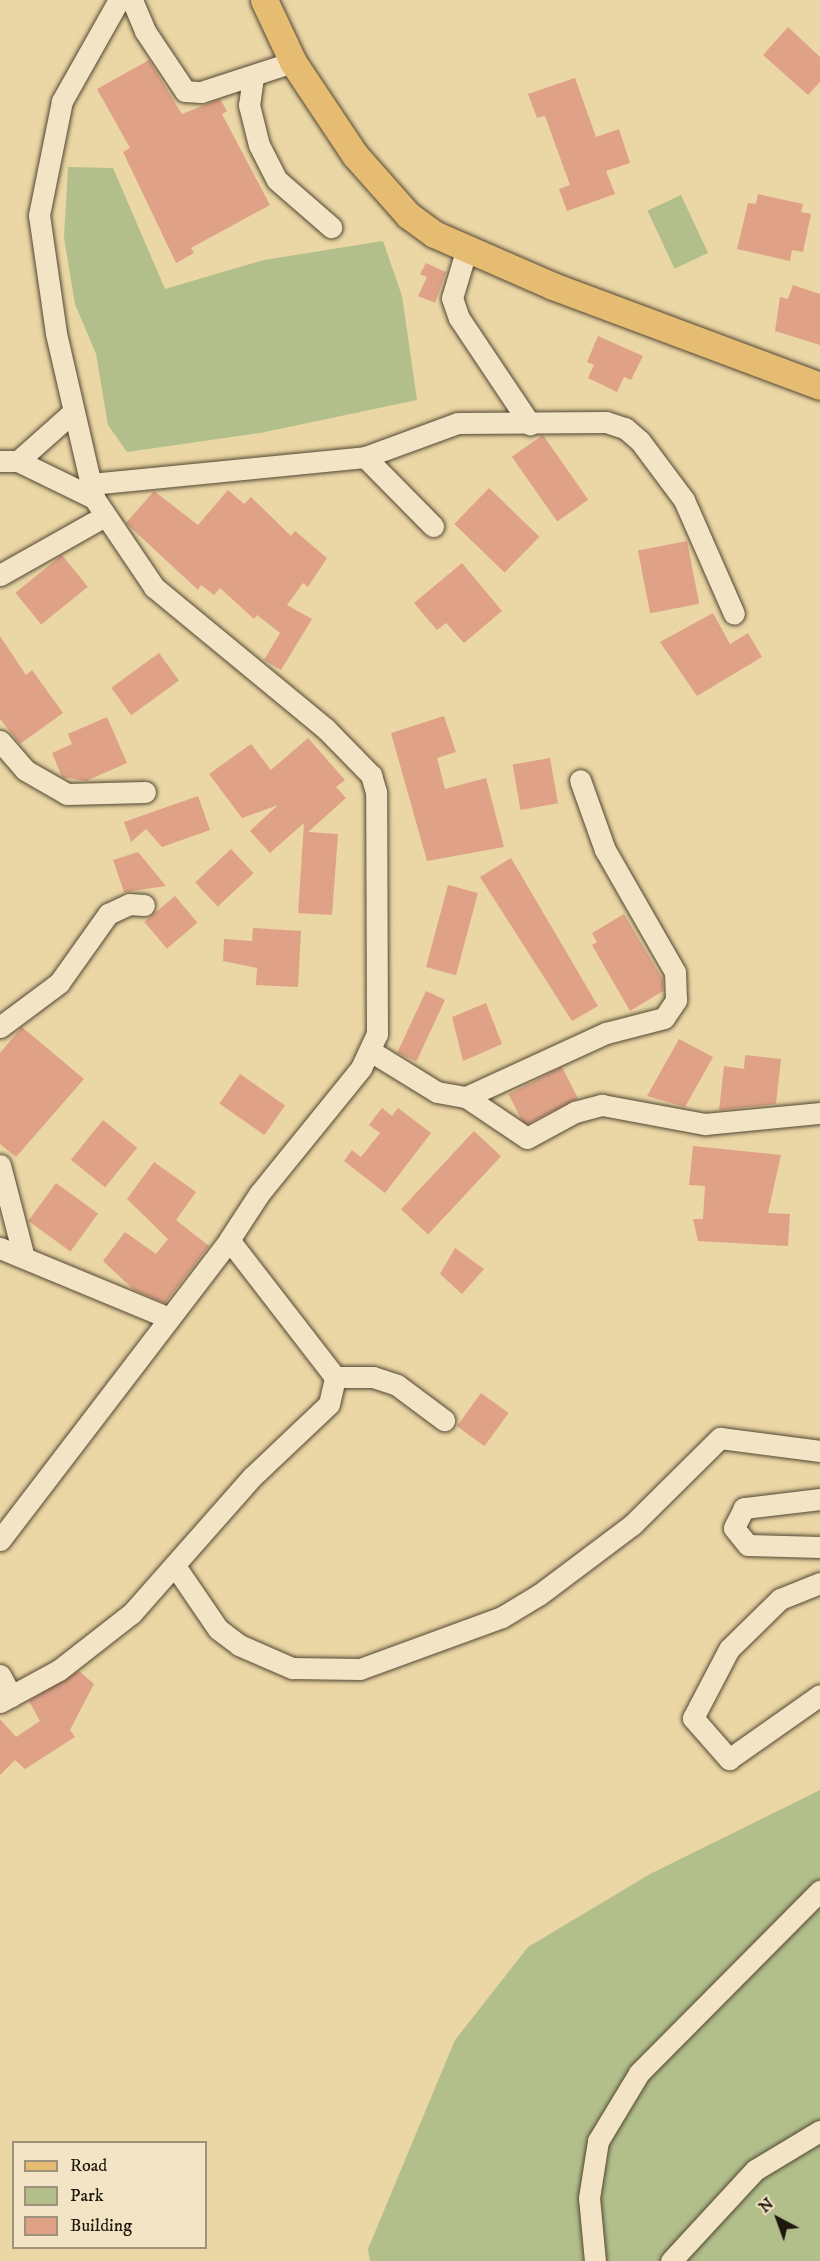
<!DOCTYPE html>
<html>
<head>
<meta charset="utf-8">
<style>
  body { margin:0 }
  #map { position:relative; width:820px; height:2261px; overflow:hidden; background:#ebd6a5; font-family:"IM FELL DW Pica",serif }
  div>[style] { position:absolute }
  .green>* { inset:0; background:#b2bf8b; transform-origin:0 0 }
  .building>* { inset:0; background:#dfa287; transform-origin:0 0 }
  .roads { filter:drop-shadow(0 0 2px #524733) drop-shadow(0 0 2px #524733) }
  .minor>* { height:21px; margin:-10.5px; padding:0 10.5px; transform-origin:10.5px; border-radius:10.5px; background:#f2e4c4 }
  .major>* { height:27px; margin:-13.5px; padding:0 13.5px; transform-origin:13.5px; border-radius:13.5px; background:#e6bb72 }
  span { translate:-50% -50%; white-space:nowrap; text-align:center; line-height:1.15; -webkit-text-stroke:4.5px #f2e4c4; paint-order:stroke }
  .legend { position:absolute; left:12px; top:2141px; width:195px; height:108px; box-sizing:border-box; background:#f2e4c4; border:2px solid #9e927b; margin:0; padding:8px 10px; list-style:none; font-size:18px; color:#1f170d }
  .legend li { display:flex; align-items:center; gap:12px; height:30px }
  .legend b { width:30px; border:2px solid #9e927b }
  .north { position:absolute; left:748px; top:2189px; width:60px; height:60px; -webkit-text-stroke:4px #f2e4c4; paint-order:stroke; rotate:319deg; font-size:16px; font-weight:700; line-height:24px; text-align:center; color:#1f170d }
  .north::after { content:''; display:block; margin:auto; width:21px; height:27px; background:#1f170d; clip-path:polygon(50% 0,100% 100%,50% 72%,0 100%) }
</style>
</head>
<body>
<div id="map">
  <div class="green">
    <div style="clip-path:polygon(68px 167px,113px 168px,165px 289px,264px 260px,383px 241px,402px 296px,417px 400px,260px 433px,127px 452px,108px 425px,96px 354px,75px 304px,64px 238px)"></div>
    <div style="left:681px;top:195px;width:64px;height:37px;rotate:65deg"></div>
    <div style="clip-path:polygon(820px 1790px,820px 2261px,370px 2261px,368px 2249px,455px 2040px,528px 1947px,650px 1874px)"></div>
  </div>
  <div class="building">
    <div style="clip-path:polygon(788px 27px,820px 57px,820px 82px,808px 95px,763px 55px)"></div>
    <div style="clip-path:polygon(149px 60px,182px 114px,220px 99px,227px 111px,222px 114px,270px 205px,191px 248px,194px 253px,176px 263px,123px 152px,130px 148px,97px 89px)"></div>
    <div style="clip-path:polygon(575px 78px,596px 137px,619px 129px,630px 163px,606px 171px,615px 194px,567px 211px,559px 189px,570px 185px,545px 116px,537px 118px,528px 94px)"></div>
    <div style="clip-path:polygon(758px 194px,803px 204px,801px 212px,811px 214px,803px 252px,792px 250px,790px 261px,737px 249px,748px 203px,756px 204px)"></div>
    <div style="clip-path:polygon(426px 263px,446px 272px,435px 303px,418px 296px,427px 277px,420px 274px)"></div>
    <div style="clip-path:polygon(793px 285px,820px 294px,820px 345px,775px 331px,780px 297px,788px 299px)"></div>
    <div style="clip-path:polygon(598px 336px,643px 356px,631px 380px,624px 377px,617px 392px,588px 378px,594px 365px,587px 362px)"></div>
    <div style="left:543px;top:435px;width:79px;height:38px;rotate:55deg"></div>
    <div style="left:489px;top:488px;width:70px;height:50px;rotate:44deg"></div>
    <div style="clip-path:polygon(228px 490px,244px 504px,251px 497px,291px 536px,295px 531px,327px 558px,308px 587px,303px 583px,287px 605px,312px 619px,281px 670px,264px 660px,280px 633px,257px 615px,254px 619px,220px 588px,214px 595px,201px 585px,198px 590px,126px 523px,154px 491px,198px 525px)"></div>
    <div style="left:687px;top:541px;width:64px;height:50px;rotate:79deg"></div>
    <div style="left:62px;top:555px;width:41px;height:60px;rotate:51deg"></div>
    <div style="clip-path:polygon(462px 563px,502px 611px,464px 643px,446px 623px,437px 630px,414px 603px)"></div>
    <div style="clip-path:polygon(713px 613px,730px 644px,748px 633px,762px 657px,697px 696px,660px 642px)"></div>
    <div style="clip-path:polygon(0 636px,26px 675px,32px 670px,63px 713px,20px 744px,0 719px)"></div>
    <div style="left:159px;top:653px;width:34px;height:59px;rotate:54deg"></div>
    <div style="clip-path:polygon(444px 716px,456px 752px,437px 758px,445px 789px,486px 778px,504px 847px,427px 861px,391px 733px)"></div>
    <div style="clip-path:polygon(107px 717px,127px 763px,86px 781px,62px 777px,52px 753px,72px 744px,68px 734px)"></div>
    <div style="clip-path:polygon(308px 738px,345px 780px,336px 787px,346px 798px,308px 832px,338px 834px,332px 915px,298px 913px,304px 823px,270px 853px,250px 831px,278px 805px,242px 818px,209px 774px,251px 744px,271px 770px)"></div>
    <div style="left:550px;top:758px;width:46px;height:38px;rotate:80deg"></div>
    <div style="clip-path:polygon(198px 796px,210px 830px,162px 847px,146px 829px,131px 842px,124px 822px)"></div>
    <div style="left:231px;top:849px;width:33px;height:49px;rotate:47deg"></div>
    <div style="clip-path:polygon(138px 852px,166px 886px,124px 892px,113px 860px)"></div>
    <div style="clip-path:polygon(511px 858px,598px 1006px,572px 1021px,480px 877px)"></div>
    <div style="left:448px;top:885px;width:31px;height:85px;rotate:15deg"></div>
    <div style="left:175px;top:896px;width:35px;height:40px;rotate:50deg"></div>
    <div style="clip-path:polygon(624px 914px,663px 980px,663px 991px,630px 1011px,592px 945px,597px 942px,592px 933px)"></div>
    <div style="clip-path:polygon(253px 928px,301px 931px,298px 987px,256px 985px,257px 968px,223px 961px,224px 939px,252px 941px)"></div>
    <div style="left:426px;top:991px;width:21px;height:68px;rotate:25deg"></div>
    <div style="clip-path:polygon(486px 1003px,502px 1044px,463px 1061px,452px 1017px)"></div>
    <div style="clip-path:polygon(22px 1027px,84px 1079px,16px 1157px,0 1144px,0 1053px)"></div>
    <div style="clip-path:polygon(679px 1039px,713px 1057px,685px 1107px,647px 1096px)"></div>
    <div style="clip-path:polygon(745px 1055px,781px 1059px,776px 1104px,719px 1110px,724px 1066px,744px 1069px)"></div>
    <div style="left:562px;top:1067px;width:35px;height:60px;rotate:63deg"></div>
    <div style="left:240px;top:1074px;width:55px;height:36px;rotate:35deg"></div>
    <div style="clip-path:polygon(382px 1108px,392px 1116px,398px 1108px,431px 1133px,385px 1193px,344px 1161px,352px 1150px,361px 1157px,380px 1133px,369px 1125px)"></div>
    <div style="left:103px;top:1120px;width:44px;height:51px;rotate:39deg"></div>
    <div style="left:474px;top:1131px;width:37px;height:107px;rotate:43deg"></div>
    <div style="clip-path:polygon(693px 1146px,781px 1155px,768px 1213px,790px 1214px,788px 1246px,698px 1241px,693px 1219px,703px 1219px,705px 1186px,689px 1185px)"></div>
    <div style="clip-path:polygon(154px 1162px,196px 1192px,176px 1220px,209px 1246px,165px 1303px,134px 1290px,103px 1261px,125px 1232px,156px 1254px,168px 1239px,127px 1199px)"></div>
    <div style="left:56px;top:1183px;width:52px;height:47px;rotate:36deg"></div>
    <div style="clip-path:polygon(455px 1248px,484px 1269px,462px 1294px,440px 1274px)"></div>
    <div style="left:481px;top:1393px;width:34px;height:41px;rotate:36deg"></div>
    <div style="clip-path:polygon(79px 1671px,94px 1684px,70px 1730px,75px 1737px,25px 1769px,15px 1760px,0 1775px,0 1719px,16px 1737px,40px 1721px,29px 1701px)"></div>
  </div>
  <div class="roads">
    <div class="minor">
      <div style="left:132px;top:0;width:34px;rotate:67deg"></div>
      <div style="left:145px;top:31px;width:72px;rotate:56.3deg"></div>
      <div style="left:185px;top:91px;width:16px;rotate:4deg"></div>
      <div style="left:201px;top:92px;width:97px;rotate:-18.1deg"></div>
      <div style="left:253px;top:77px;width:28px;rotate:98deg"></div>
      <div style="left:249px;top:105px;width:41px;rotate:76deg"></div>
      <div style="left:259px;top:145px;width:39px;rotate:63deg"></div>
      <div style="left:277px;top:180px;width:72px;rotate:41deg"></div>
      <div style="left:466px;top:251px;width:49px;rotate:106.6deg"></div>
      <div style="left:452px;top:298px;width:21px;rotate:71deg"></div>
      <div style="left:459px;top:318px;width:128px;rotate:56.2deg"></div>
      <div style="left:365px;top:457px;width:97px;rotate:45.4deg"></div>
      <div style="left:0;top:461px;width:18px"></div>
      <div style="left:18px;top:461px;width:85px;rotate:26deg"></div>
      <div style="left:18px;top:461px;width:74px;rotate:-41.7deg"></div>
      <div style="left:91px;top:484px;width:275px;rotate:-5.6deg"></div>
      <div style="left:365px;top:457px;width:99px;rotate:-20.1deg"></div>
      <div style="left:458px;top:423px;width:148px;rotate:-0.4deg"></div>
      <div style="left:606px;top:422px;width:20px;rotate:18deg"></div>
      <div style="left:625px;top:428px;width:20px;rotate:41deg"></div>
      <div style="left:640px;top:441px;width:74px;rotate:53.3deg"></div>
      <div style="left:684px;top:500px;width:124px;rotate:66.3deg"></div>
      <div style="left:0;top:575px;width:118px;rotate:-29.4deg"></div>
      <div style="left:0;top:741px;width:38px;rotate:49deg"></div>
      <div style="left:25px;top:770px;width:48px;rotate:29.7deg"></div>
      <div style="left:67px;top:794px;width:78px;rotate:-1.5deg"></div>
      <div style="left:0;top:1027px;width:74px;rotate:-36.7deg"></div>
      <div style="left:59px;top:983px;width:85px;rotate:-54.6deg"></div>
      <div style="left:108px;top:914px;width:23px;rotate:-25deg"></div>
      <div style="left:129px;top:904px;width:15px;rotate:4deg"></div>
      <div style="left:372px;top:1052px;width:76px;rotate:31.6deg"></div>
      <div style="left:437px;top:1092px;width:29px;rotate:10deg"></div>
      <div style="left:466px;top:1097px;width:73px;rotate:33.9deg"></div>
      <div style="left:527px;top:1138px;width:55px;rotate:-28.4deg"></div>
      <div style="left:575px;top:1112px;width:28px;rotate:-15deg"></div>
      <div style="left:602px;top:1105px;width:105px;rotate:10.5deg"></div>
      <div style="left:705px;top:1124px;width:116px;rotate:-5.5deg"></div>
      <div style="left:466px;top:1097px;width:154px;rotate:-24.6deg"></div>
      <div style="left:606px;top:1033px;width:60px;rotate:-14.5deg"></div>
      <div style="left:664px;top:1018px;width:22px;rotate:-56deg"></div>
      <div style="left:676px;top:1000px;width:28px;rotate:-92deg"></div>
      <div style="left:675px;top:972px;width:141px;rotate:-119.8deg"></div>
      <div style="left:605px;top:850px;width:74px;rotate:-109.7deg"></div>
      <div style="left:0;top:1165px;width:92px;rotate:75.5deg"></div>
      <div style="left:0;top:1248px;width:183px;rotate:22.5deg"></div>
      <div style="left:335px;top:1377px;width:38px"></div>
      <div style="left:373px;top:1377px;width:25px;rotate:18deg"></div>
      <div style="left:397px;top:1385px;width:59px;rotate:36.7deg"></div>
      <div style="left:820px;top:1499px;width:77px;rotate:173.2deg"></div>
      <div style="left:744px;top:1508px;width:22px;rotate:117deg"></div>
      <div style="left:734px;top:1528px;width:22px;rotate:51deg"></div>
      <div style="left:748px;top:1545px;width:72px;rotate:1.6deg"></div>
      <div style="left:0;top:1540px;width:377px;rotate:-52.6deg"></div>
      <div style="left:229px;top:1240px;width:55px;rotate:-56.9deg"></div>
      <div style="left:259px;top:1194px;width:162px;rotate:-51deg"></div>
      <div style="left:361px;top:1068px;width:38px;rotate:-65deg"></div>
      <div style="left:377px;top:1034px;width:242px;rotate:-90.2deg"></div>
      <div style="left:376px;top:792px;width:18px;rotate:-106deg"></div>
      <div style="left:371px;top:775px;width:64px;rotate:-134.4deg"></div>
      <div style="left:326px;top:729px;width:223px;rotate:-140.5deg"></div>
      <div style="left:154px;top:587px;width:107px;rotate:-124deg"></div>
      <div style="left:94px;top:498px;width:169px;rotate:-103deg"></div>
      <div style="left:56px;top:333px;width:119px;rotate:-98.2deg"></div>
      <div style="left:39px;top:215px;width:116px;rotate:-78.6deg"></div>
      <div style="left:62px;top:101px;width:116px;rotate:-60.6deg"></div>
      <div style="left:175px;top:1566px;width:76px;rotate:55.7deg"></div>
      <div style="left:218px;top:1629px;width:26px;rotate:37deg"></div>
      <div style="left:239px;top:1645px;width:58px;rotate:23.5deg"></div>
      <div style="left:292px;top:1668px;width:68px;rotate:0.8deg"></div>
      <div style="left:360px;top:1669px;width:151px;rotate:-20.1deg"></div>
      <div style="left:502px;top:1617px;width:44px;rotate:-31.2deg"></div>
      <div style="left:540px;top:1594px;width:115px;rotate:-36.9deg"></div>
      <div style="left:632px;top:1525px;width:124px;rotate:-44.7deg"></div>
      <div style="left:720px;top:1438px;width:101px;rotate:7.4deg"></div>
      <div style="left:820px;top:1583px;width:43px;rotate:158.2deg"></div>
      <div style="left:780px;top:1599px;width:71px;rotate:135.6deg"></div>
      <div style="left:729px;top:1649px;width:78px;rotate:117.6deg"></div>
      <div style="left:693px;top:1718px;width:55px;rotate:48.7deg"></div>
      <div style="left:729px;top:1759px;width:111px;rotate:-35.1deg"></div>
      <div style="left:0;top:1675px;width:24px;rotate:62deg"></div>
      <div style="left:0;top:1702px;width:67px;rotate:-28.5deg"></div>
      <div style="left:59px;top:1670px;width:93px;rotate:-38deg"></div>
      <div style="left:132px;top:1613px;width:181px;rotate:-48.6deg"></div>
      <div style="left:252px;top:1477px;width:106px;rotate:-43.5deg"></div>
      <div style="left:329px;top:1404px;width:28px;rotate:-77deg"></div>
      <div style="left:335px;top:1377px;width:173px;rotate:-127.7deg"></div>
      <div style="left:595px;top:2261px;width:63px;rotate:-95.4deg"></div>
      <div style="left:589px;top:2198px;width:58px;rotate:-81deg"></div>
      <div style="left:598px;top:2141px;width:79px;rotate:-58.9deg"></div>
      <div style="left:639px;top:2073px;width:257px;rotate:-45.2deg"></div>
      <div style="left:671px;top:2261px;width:124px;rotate:-47.3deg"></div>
      <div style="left:755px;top:2170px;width:76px;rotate:-31deg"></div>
    </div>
    <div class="major">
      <div style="left:264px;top:0;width:68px;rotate:64.9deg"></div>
      <div style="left:293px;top:62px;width:112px;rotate:56.3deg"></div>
      <div style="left:355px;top:155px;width:80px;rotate:48.5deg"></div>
      <div style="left:408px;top:215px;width:32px;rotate:36deg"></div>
      <div style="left:434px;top:234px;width:130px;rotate:23.6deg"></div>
      <div style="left:553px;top:286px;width:285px;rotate:20.5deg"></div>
    </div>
  </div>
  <ul class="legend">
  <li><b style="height:8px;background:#e6bb72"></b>Road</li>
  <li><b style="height:16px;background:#b2bf8b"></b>Park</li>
  <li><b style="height:16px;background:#dfa287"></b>Building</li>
  </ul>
  <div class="north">N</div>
</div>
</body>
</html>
